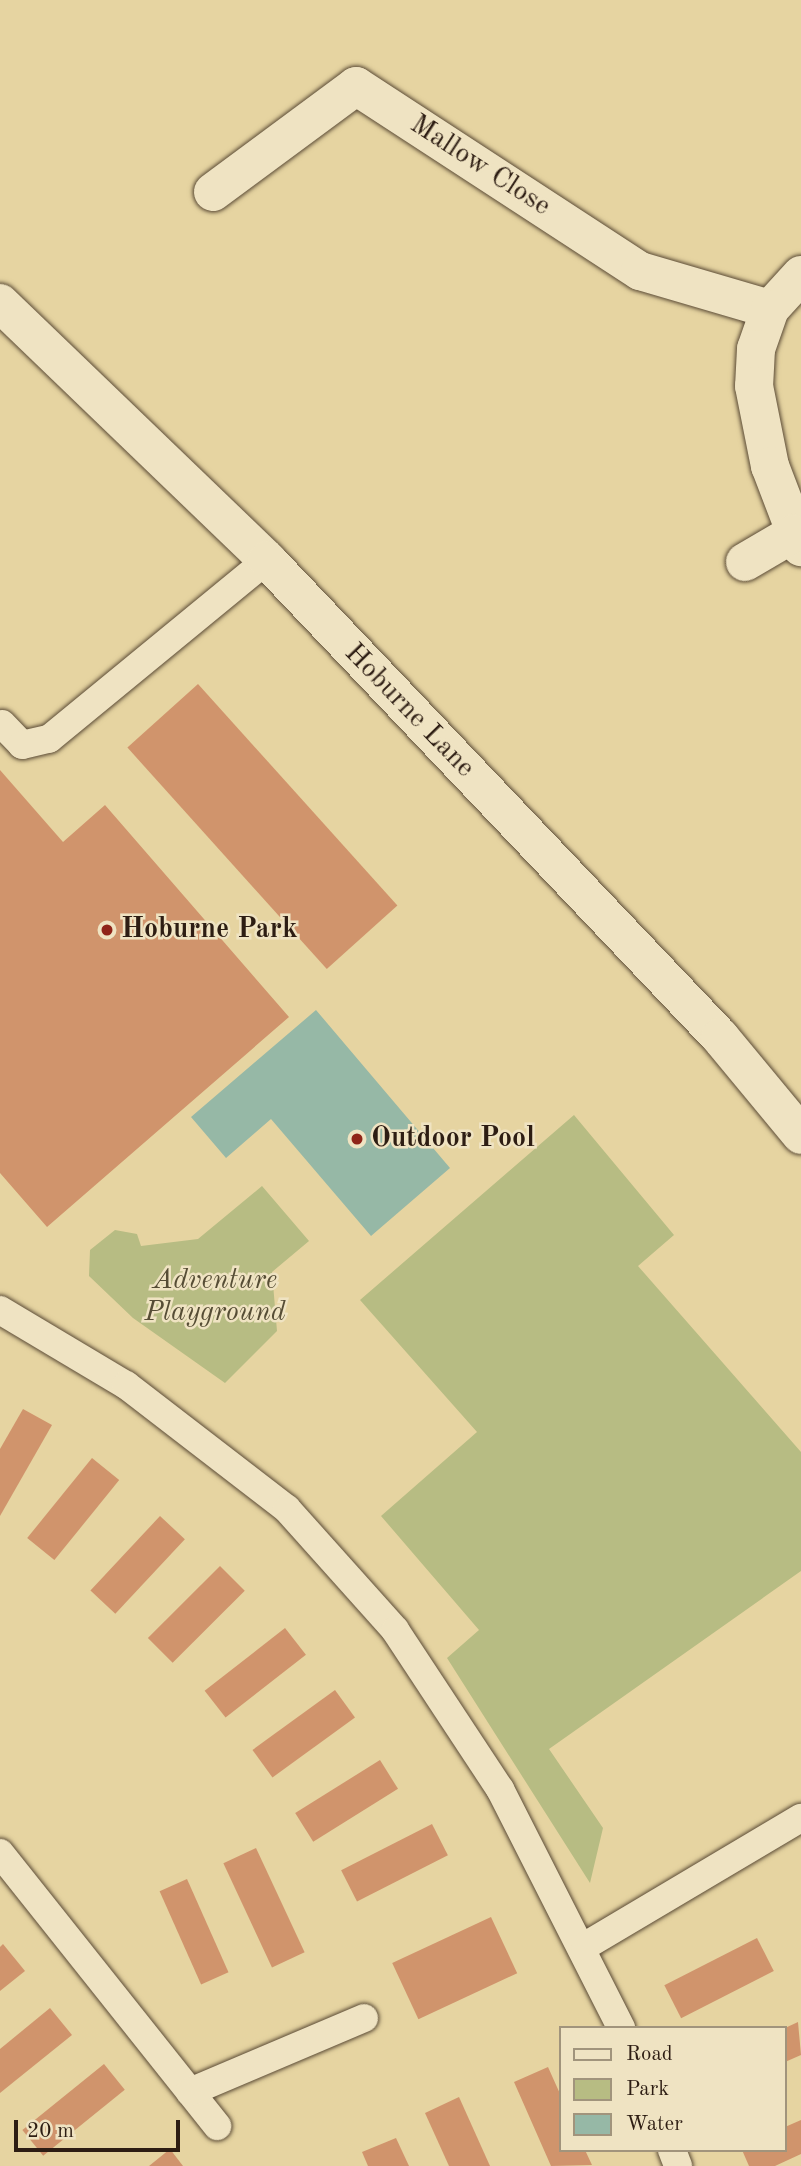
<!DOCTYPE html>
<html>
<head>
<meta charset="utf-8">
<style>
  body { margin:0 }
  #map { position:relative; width:801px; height:2166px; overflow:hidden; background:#e6d4a1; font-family:"Old Standard TT",serif }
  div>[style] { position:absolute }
  .green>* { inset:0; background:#b7bc83 }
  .water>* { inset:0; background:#96b8a6 }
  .building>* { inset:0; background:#d0946c; transform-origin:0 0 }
  .roads { filter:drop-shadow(0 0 2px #5b4b36) drop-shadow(0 0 2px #5b4b36) }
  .service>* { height:28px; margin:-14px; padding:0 14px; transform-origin:14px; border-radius:14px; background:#efe3c2 }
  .minor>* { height:38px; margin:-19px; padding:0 19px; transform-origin:19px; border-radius:19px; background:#efe3c2 }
  .dots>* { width:19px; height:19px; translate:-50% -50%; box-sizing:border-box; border:4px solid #efe3c2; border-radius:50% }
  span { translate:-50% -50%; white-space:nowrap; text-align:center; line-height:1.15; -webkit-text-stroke:5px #efe3c2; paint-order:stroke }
  .street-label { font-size:28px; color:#2d1d13 }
  .poi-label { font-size:28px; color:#2d1d13; font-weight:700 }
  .left { translate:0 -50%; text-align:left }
  .park-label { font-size:28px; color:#564d35; font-style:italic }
  .legend { position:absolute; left:559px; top:2026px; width:228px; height:126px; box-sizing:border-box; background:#efe3c2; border:2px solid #a1947c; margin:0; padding:9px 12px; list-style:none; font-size:21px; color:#2d1d13 }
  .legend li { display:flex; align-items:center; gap:14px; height:35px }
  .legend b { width:35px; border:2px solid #a1947c }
  .scale { position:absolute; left:14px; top:2120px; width:166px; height:32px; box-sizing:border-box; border:4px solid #2d1d13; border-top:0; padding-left:9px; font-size:21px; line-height:24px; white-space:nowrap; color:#2d1d13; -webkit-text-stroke:5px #efe3c2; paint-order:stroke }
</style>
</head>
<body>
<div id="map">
  <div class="green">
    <div style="clip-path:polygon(574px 1115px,674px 1235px,638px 1266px,801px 1452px,801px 1571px,549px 1749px,603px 1828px,590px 1883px,447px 1658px,479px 1630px,381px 1516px,477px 1432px,360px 1300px)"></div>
    <div style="clip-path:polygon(262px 1186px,309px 1241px,272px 1272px,277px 1331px,225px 1383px,133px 1318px,89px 1276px,90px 1250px,115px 1230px,137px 1234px,141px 1246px,198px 1239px)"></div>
  </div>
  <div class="water">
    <div style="clip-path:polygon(316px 1010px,450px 1168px,371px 1236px,271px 1119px,226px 1158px,191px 1117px)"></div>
  </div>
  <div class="building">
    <div style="left:198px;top:684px;width:298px;height:95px;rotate:48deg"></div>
    <div style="clip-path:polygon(0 770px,63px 842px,105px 805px,289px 1017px,47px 1227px,0 1173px)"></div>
    <div style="clip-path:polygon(23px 1409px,52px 1425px,0 1516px,0 1449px)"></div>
    <div style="left:92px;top:1458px;width:35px;height:103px;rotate:39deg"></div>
    <div style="left:160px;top:1516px;width:34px;height:102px;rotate:43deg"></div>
    <div style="left:220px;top:1566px;width:35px;height:102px;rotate:45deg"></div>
    <div style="left:285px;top:1628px;width:34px;height:102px;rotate:52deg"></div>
    <div style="left:335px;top:1690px;width:34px;height:102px;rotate:54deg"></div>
    <div style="left:380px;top:1760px;width:34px;height:100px;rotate:58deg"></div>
    <div style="left:432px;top:1824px;width:35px;height:102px;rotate:63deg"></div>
    <div style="left:256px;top:1848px;width:115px;height:36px;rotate:65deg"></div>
    <div style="left:187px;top:1879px;width:102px;height:30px;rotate:66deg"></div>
    <div style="left:491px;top:1917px;width:62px;height:109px;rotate:65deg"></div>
    <div style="left:757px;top:1938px;width:37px;height:104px;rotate:63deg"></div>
    <div style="clip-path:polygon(3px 1944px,25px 1971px,0 1991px,0 1947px)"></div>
    <div style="clip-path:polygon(50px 2008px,72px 2035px,0 2093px,0 2049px)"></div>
    <div style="clip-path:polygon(798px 2022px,801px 2055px,785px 2062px,785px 2028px)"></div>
    <div style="left:104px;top:2064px;width:33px;height:105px;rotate:51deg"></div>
    <div style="clip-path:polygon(548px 2067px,561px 2096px,561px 2150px,585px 2150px,592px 2165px,551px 2166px,514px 2082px)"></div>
    <div style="clip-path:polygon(459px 2097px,490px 2166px,449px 2166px,425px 2113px)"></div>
    <div style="clip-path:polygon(801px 2120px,801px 2154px,775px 2166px,749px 2166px,742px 2150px,785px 2150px,785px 2127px)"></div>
    <div style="clip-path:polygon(396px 2138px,409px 2166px,368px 2166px,362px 2152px)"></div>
    <div style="clip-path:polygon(170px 2149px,183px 2166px,149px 2166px)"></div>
  </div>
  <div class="roads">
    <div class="service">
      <div style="left:2px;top:724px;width:29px;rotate:46deg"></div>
      <div style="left:22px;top:745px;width:28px;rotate:-13deg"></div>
      <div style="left:49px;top:739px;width:282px;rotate:-39.4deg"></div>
      <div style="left:0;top:1310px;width:147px;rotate:30.8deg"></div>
      <div style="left:126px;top:1385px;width:203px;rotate:37.6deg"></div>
      <div style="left:287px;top:1509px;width:162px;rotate:48.2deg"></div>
      <div style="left:395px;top:1630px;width:191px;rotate:56.6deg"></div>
      <div style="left:500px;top:1789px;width:268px;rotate:63.1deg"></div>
      <div style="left:0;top:1853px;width:349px;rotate:51.5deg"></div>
      <div style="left:585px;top:1946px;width:251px;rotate:-30.7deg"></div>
      <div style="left:190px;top:2092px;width:189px;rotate:-23deg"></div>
      <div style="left:672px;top:2150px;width:17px;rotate:69deg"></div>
    </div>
    <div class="minor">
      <div style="left:213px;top:192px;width:178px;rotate:-36.5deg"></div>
      <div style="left:356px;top:86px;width:339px;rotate:33.1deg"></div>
      <div style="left:640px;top:271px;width:135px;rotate:16.3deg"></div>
      <div style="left:801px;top:275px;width:46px;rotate:132.4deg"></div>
      <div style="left:770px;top:309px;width:42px;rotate:109.3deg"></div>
      <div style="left:756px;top:349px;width:37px;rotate:93deg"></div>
      <div style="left:754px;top:386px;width:82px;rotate:78.7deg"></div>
      <div style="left:770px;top:466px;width:87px;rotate:69.1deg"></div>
      <div style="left:0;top:303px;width:371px;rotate:43.9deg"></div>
      <div style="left:267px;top:560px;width:658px;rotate:46.48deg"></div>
      <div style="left:720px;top:1037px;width:127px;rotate:50.4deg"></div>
      <div style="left:745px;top:562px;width:56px;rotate:-30.3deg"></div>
    </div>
  </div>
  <div class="dots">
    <div style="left:107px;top:930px;background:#8f2418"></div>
    <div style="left:357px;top:1139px;background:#8f2418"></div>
  </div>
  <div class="street-label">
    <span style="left:480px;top:166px;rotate:33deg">Mallow Close</span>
    <span style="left:409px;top:711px;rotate:46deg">Hoburne Lane</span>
  </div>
  <div class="poi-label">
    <span class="left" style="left:121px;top:930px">Hoburne Park</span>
    <span class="left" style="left:371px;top:1139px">Outdoor Pool</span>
  </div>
  <div class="park-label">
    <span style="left:215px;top:1297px">Adventure<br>Playground</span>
  </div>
  <ul class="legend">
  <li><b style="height:9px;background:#efe3c2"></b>Road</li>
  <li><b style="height:19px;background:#b7bc83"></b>Park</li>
  <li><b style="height:19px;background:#96b8a6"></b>Water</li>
  </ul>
  <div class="scale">20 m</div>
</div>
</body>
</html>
